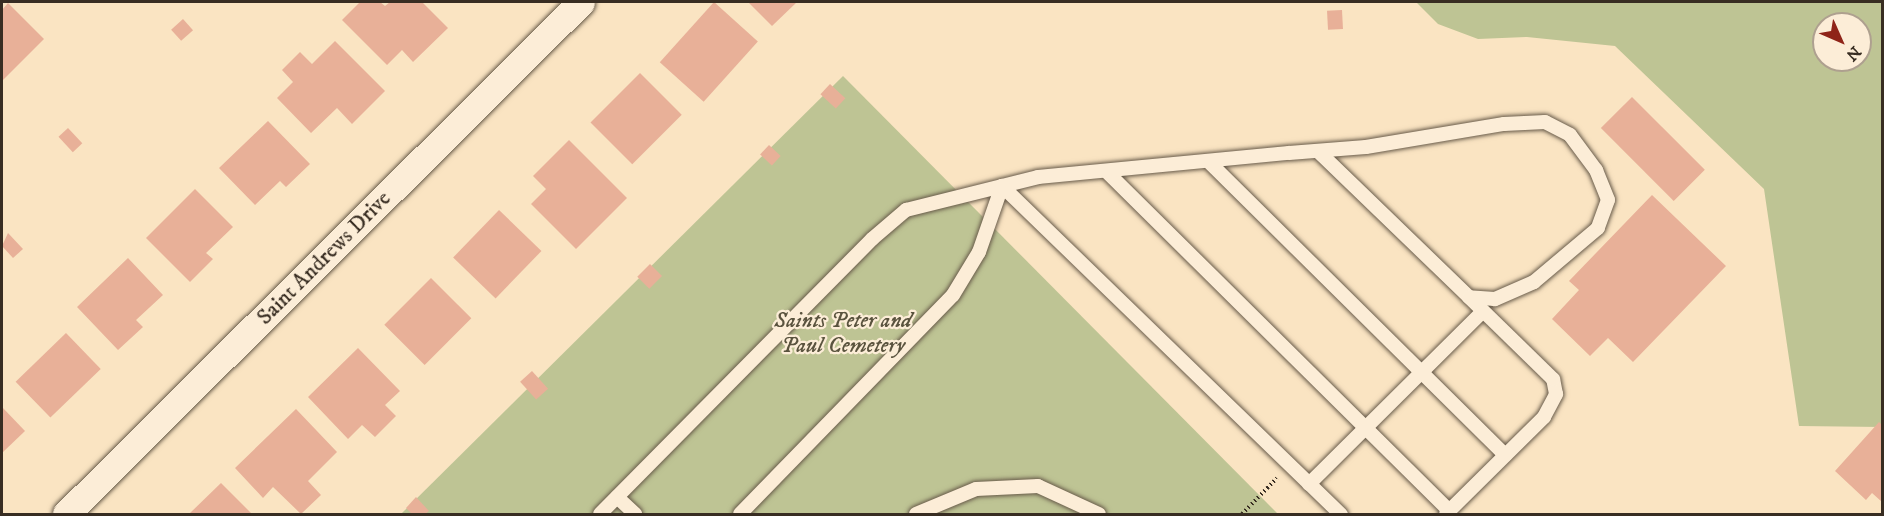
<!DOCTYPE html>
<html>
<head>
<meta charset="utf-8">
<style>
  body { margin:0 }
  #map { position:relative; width:1884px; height:516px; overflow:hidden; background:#fae4c2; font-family:"IM FELL DW Pica",serif }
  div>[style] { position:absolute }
  .green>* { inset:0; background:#bec494 }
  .building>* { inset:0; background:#e8b098; transform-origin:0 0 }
  .path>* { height:4px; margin-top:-2px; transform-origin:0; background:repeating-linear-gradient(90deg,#382d22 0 1.5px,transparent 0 4.5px) }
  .roads { filter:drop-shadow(0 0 2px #685b4a) drop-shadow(0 0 2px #685b4a) }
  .service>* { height:14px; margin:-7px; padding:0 7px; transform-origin:7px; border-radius:7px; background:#fcedd7 }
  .minor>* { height:27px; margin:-13.5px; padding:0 13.5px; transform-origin:13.5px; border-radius:13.5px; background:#fcedd7 }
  span { translate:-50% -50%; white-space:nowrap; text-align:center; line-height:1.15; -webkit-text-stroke:4.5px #fcedd7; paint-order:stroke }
  .street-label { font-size:22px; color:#382d22 }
  .park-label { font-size:22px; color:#5a533e; font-style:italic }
  .frame { position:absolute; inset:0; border:3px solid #382d22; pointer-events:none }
  .north { position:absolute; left:1812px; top:12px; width:60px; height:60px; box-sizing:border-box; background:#fcedd7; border:2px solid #aea08f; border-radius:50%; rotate:135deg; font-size:16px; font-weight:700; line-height:24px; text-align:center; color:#382d22 }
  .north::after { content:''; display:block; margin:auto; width:21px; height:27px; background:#8f2418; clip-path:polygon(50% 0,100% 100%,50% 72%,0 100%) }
</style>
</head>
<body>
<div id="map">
  <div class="green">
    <div style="clip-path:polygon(evenodd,1416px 2px,1882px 2px,1882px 427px,1799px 426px,1764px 189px,1615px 46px,1527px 37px,1478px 39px,1438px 24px,1416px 2px,1824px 24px,1860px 24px,1860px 60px,1824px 60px,1824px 24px)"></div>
    <div style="clip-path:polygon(843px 76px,1278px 514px,401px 514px)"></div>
  </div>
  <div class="building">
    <div style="clip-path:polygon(360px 2px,380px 2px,385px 6px,390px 2px,422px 2px,448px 28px,413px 62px,402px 50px,387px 65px,342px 20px)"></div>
    <div style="left:714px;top:2px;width:59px;height:81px;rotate:42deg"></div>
    <div style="clip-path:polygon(748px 2px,797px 2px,772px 26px)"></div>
    <div style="clip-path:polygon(8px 3px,44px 39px,2px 81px,2px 10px)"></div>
    <div style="left:1342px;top:10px;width:19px;height:15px;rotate:87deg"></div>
    <div style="left:183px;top:19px;width:15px;height:16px;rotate:48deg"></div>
    <div style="clip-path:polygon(335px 41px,385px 91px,352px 124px,337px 108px,311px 133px,277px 98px,293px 82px,282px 70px,300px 52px,312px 64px)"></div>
    <div style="left:640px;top:73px;width:59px;height:70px;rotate:45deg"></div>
    <div style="left:830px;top:84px;width:21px;height:14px;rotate:43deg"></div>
    <div style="left:1632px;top:97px;width:103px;height:44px;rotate:45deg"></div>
    <div style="clip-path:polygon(268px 121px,310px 164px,286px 187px,280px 181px,255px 205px,219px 168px)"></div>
    <div style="left:68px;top:128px;width:21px;height:13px;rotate:47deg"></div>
    <div style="clip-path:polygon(569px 140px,627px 198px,576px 249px,531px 204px,546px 189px,533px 176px)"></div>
    <div style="left:769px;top:145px;width:16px;height:13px;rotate:43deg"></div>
    <div style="clip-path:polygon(195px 189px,233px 227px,206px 253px,213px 259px,190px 282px,146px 238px)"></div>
    <div style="clip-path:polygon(1652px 195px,1726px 266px,1633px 362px,1608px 338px,1590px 356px,1552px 319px,1579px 290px,1569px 281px)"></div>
    <div style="left:499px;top:210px;width:59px;height:66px;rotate:44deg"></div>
    <div style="clip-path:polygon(8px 233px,23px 249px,13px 258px,2px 246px)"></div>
    <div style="clip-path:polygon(128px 258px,163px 295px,136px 320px,143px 327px,118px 350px,77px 307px)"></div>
    <div style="left:650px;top:264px;width:17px;height:18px;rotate:45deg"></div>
    <div style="left:431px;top:278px;width:57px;height:66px;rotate:45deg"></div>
    <div style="left:66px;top:333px;width:50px;height:70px;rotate:46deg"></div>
    <div style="clip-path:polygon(358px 348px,400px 391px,385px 405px,396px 416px,375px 437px,362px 425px,348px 439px,308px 397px)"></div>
    <div style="left:532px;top:371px;width:24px;height:16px;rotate:48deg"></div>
    <div style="clip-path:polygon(2px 407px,25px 431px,2px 453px)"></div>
    <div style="clip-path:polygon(296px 409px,337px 452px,308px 481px,321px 495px,301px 514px,273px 487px,263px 498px,235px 468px)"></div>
    <div style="clip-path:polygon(1879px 422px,1882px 425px,1882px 502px,1872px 493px,1866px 500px,1835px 471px)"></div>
    <div style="clip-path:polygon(221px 483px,252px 514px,189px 514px)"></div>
    <div style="clip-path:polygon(416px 497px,429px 511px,425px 514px,412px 514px,406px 508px)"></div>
  </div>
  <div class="path">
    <div style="left:1242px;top:514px;width:50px;rotate:-45.8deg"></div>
  </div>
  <div class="roads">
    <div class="service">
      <div style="left:1208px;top:161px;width:418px;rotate:44.7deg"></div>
      <div style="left:1106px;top:171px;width:484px;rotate:44.7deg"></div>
      <div style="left:1309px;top:484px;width:245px;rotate:-44.8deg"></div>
      <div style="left:617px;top:497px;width:25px;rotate:43deg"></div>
      <div style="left:600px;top:514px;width:387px;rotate:-45.3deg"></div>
      <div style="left:872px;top:239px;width:45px;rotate:-40.5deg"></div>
      <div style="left:906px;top:210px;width:136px;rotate:-14deg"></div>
      <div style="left:1038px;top:177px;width:252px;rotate:-5.5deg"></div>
      <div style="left:1289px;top:153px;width:77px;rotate:-4.5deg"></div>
      <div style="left:1366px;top:147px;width:140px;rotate:-9.5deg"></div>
      <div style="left:1504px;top:124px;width:41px;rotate:-2.8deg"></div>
      <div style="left:1545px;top:122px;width:28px;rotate:27deg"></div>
      <div style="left:1570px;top:135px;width:44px;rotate:53.4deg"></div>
      <div style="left:1596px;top:170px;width:32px;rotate:68deg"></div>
      <div style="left:1608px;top:200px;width:30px;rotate:110deg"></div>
      <div style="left:1598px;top:228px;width:84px;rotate:139.8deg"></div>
      <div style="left:1534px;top:282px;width:43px;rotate:156.4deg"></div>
      <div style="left:1495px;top:299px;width:26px;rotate:-176deg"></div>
      <div style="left:1469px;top:297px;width:210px;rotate:-136deg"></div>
      <div style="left:740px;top:514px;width:305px;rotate:-45.8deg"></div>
      <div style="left:953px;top:295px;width:50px;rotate:-58.8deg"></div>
      <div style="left:979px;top:252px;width:70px;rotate:-70.8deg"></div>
      <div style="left:1002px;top:186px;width:472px;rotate:44.1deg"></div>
      <div style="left:916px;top:514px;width:65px;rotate:-22.6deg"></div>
      <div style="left:976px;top:489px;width:62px;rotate:-2.8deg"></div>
      <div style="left:1038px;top:486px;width:67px;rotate:24.7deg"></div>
      <div style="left:1446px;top:514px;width:138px;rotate:-44.7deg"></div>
      <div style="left:1544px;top:417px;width:26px;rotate:-62deg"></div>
      <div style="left:1556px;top:394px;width:15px;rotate:-101deg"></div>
      <div style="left:1553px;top:379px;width:117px;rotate:-135.7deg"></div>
    </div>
    <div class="minor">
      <div style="left:66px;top:514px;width:726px;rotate:-44.83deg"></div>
    </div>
  </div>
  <div class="street-label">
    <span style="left:324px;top:258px;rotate:-45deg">Saint Andrews Drive</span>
  </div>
  <div class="park-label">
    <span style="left:843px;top:333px">Saints Peter and<br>Paul Cemetery</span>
  </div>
  <div class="frame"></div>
  <div class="north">N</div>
</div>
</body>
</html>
